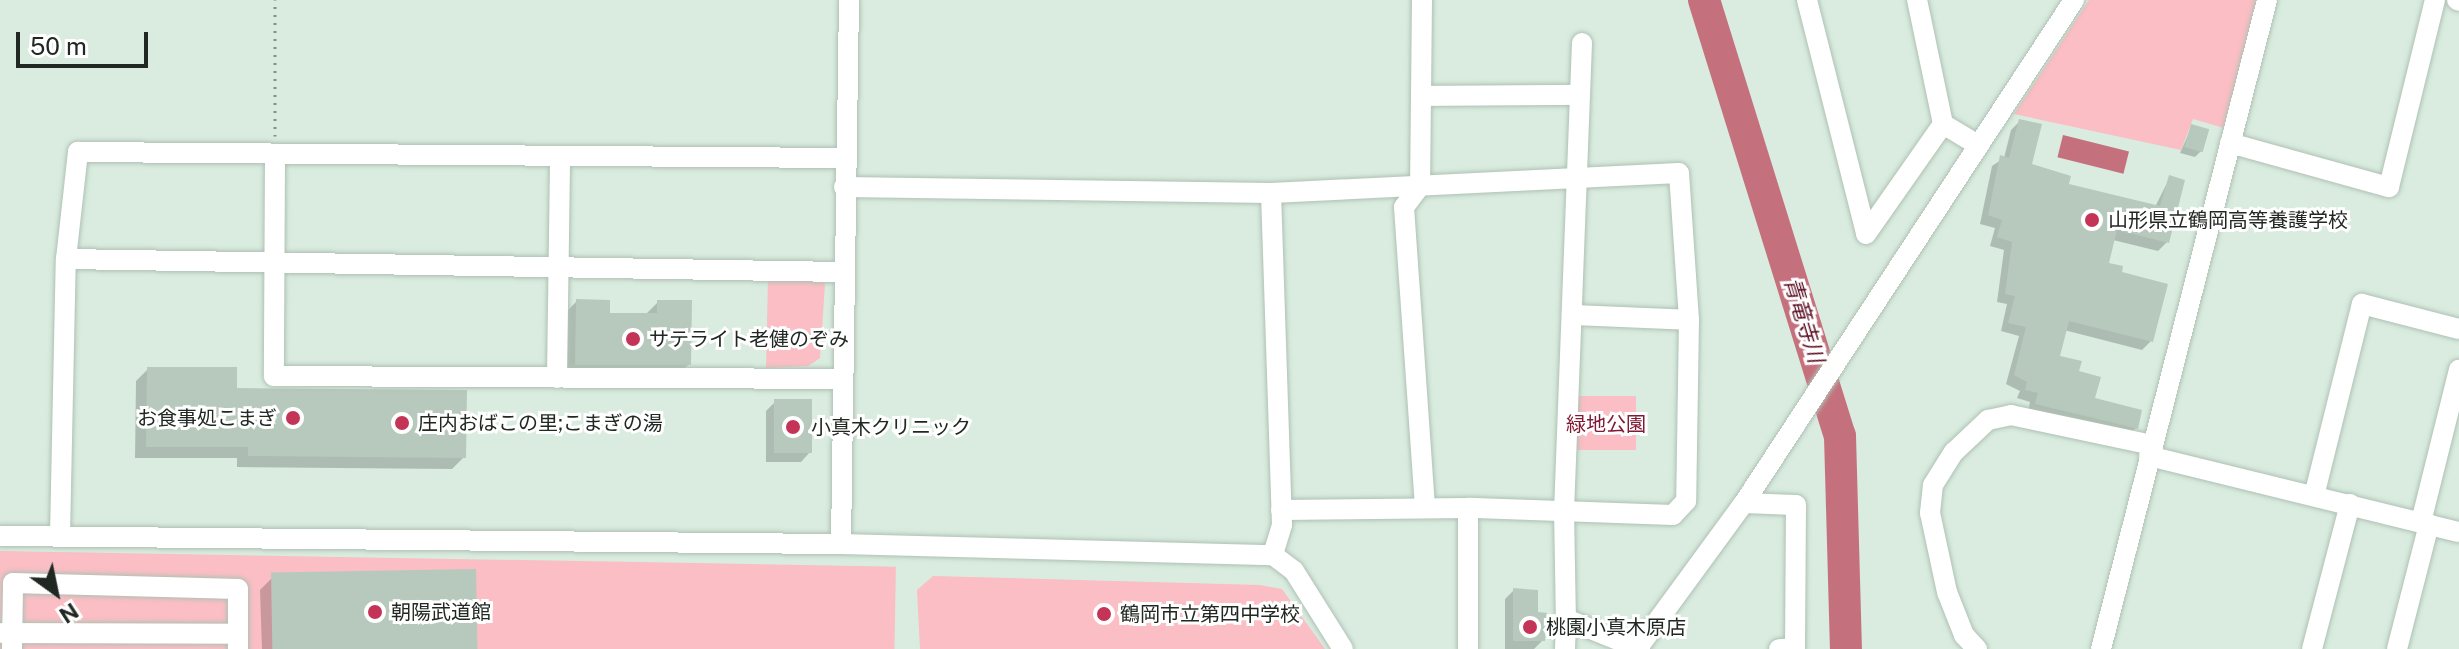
<!DOCTYPE html>
<html>
<head>
<meta charset="utf-8">
<style>
  body { margin:0 }
  #map { position:relative; width:2459px; height:649px; overflow:hidden; background:#d9ecdf; font-family:"Public Sans","Noto Sans JP",sans-serif }
  div>[style] { position:absolute }
  .green>* { inset:0; background:#fabec4; transform-origin:0 0 }
  .water>* { inset:0; background:#c5717d; transform-origin:0 0 }
  .shadow>* { inset:0; background:#0003 }
  .river>* { height:32px; margin:-16px; padding:0 16px; transform-origin:16px; border-radius:16px; background:#c5717d }
  .building>* { inset:0; background:#b7c9bc; transform-origin:0 0 }
  .path>* { height:3px; margin-top:-1.5px; transform-origin:0; background:repeating-linear-gradient(90deg,#828f86 0 2px,transparent 0 8px) }
  .roads { filter:drop-shadow(0 0 2px #afc1b4) drop-shadow(0 0 2px #afc1b4) }
  .minor>* { height:20px; margin:-10px; padding:0 10px; transform-origin:10px; border-radius:10px; background:#fff }
  .dots>* { width:22px; height:22px; translate:-50% -50%; box-sizing:border-box; border:4px solid #fff; border-radius:50% }
  span { translate:-50% -50%; white-space:nowrap; text-align:center; line-height:1.15; -webkit-text-stroke:6px #fff; paint-order:stroke }
  .poi-label { font-size:20px; color:#212823 }
  .left { translate:0 -50%; text-align:left }
  .right { translate:-100% -50%; text-align:right }
  .park-label { font-size:20px; color:#811a35 }
  .water-label { font-size:22px; color:#5d0f24; font-style:italic }
  .north { position:absolute; left:16px; top:553px; width:80px; height:80px; -webkit-text-stroke:6px #fff; paint-order:stroke; rotate:147deg; font-size:22px; font-weight:700; line-height:32px; text-align:center; color:#212823 }
  .north::after { content:''; display:block; margin:auto; width:28px; height:36px; background:#212823; clip-path:polygon(50% 0,100% 100%,50% 72%,0 100%) }
  .scale { position:absolute; left:16px; top:32px; width:132px; height:36px; box-sizing:border-box; border:4px solid #212823; border-top:0; padding-left:10px; font-size:24px; line-height:28px; white-space:nowrap; color:#212823; -webkit-text-stroke:6px #fff; paint-order:stroke }
</style>
</head>
<body>
<div id="map">
  <div class="green">
    <div style="clip-path:polygon(2089px 0,2257px 0,2224px 128px,2193px 119px,2181px 150px,2014px 114px)"></div>
    <div style="clip-path:polygon(817px 277px,825px 284px,820px 358px,808px 366px,766px 368px,768px 278px)"></div>
    <div style="left:1636px;top:396px;width:54px;height:59px;rotate:90deg"></div>
    <div style="left:0;top:551px;width:896px;height:98px;rotate:1deg"></div>
    <div style="clip-path:polygon(933px 576px,1260px 585px,1282px 589px,1325px 649px,920px 649px,917px 590px)"></div>
  </div>
  <div class="water">
    <div style="left:2063px;top:135px;width:68px;height:23px;rotate:14deg"></div>
  </div>
  <div class="shadow">
    <div style="clip-path:polygon(2020px 121px,2030px 166px,2066px 185px,2155px 207px,2170px 177px,2167px 242px,2158px 251px,2113px 240px,2107px 264px,2119px 274px,2151px 341px,2142px 350px,2064px 330px,2057px 357px,2077px 373px,2093px 400px,2136px 428px,2127px 436px,2028px 412px,2030px 402px,2017px 398px,2020px 391px,2006px 384px,2019px 336px,2001px 331px,2007px 304px,1997px 302px,2004px 250px,1990px 246px,1995px 228px,1980px 224px,1992px 166px,2004px 158px,2011px 130px)"></div>
    <div style="clip-path:polygon(2192px 126px,2201px 151px,2195px 157px,2180px 153px)"></div>
    <div style="clip-path:polygon(577px 301px,608px 315px,646px 314px,658px 302px,689px 364px,677px 376px,563px 376px,565px 313px)"></div>
    <div style="clip-path:polygon(148px 369px,234px 390px,464px 457px,452px 469px,237px 467px,237px 458px,135px 458px,136px 381px)"></div>
    <div style="clip-path:polygon(775px 402px,810px 452px,801px 462px,766px 462px,766px 411px)"></div>
    <div style="clip-path:polygon(272px 578px,476px 649px,262px 649px,260px 590px)"></div>
    <div style="clip-path:polygon(1514px 590px,1536px 614px,1543px 640px,1534px 649px,1505px 649px,1505px 599px)"></div>
  </div>
  <div class="river">
    <div style="left:1704px;top:0;width:457px;rotate:72.7deg"></div>
    <div style="left:1840px;top:436px;width:213px;rotate:88.4deg"></div>
  </div>
  <div class="building">
    <div style="clip-path:polygon(2019px 119px,2042px 124px,2032px 164px,2071px 176px,2069px 184px,2160px 206px,2169px 175px,2185px 180px,2169px 243px,2117px 230px,2109px 263px,2123px 266px,2122px 272px,2168px 284px,2153px 342px,2069px 321px,2060px 356px,2082px 361px,2079px 371px,2101px 377px,2095px 398px,2142px 410px,2138px 429px,2035px 404px,2038px 393px,2025px 390px,2027px 382px,2014px 375px,2026px 327px,2008px 323px,2015px 296px,2005px 294px,2012px 242px,1997px 237px,2002px 220px,1988px 215px,2000px 155px,2009px 158px)"></div>
    <div style="left:2191px;top:124px;width:19px;height:24px;rotate:16deg"></div>
    <div style="clip-path:polygon(576px 299px,610px 300px,610px 313px,657px 313px,657px 300px,692px 300px,691px 365px,575px 365px)"></div>
    <div style="clip-path:polygon(147px 367px,237px 367px,237px 388px,467px 390px,466px 458px,248px 456px,248px 447px,146px 447px)"></div>
    <div style="left:812px;top:399px;width:54px;height:38px;rotate:90deg"></div>
    <div style="left:476px;top:569px;width:80px;height:205px;rotate:89deg"></div>
    <div style="clip-path:polygon(1513px 588px,1538px 590px,1538px 612px,1547px 613px,1545px 641px,1513px 641px)"></div>
  </div>
  <div class="path">
    <div style="left:275px;top:136px;width:136px;rotate:-90deg"></div>
  </div>
  <div class="roads">
    <div class="minor">
      <div style="left:1422px;top:0;width:186px;rotate:90.6deg"></div>
      <div style="left:1420px;top:186px;width:26px;rotate:127deg"></div>
      <div style="left:1404px;top:207px;width:301px;rotate:86deg"></div>
      <div style="left:1807px;top:0;width:241px;rotate:75.8deg"></div>
      <div style="left:1866px;top:234px;width:134px;rotate:-55deg"></div>
      <div style="left:1943px;top:124px;width:127px;rotate:-101.8deg"></div>
      <div style="left:2457px;top:0;width:2px;rotate:27deg"></div>
      <div style="left:1582px;top:43px;width:466px;rotate:92.2deg"></div>
      <div style="left:1564px;top:509px;width:110px;rotate:89deg"></div>
      <div style="left:1566px;top:619px;width:80px;rotate:22.1deg"></div>
      <div style="left:1421px;top:96px;width:159px;rotate:-0.4deg"></div>
      <div style="left:1943px;top:124px;width:39px;rotate:31deg"></div>
      <div style="left:2230px;top:143px;width:165px;rotate:15.5deg"></div>
      <div style="left:2389px;top:187px;width:193px;rotate:-76.2deg"></div>
      <div style="left:275px;top:155px;width:221px;rotate:90.3deg"></div>
      <div style="left:274px;top:376px;width:568px;rotate:0.3deg"></div>
      <div style="left:844px;top:187px;width:427px;rotate:0.8deg"></div>
      <div style="left:1271px;top:193px;width:408px;rotate:-2.8deg"></div>
      <div style="left:1679px;top:173px;width:147px;rotate:86.1deg"></div>
      <div style="left:1689px;top:320px;width:181px;rotate:90.9deg"></div>
      <div style="left:1686px;top:501px;width:19px;rotate:133deg"></div>
      <div style="left:1673px;top:515px;width:205px;rotate:-178deg"></div>
      <div style="left:1468px;top:508px;width:187px;rotate:179.4deg"></div>
      <div style="left:1271px;top:193px;width:332px;rotate:88.1deg"></div>
      <div style="left:1282px;top:525px;width:31px;rotate:107deg"></div>
      <div style="left:66px;top:259px;width:777px;rotate:0.96deg"></div>
      <div style="left:1572px;top:315px;width:117px;rotate:2.4deg"></div>
      <div style="left:557px;top:378px;width:220px;rotate:-89.2deg"></div>
      <div style="left:2149px;top:456px;width:319px;rotate:13.8deg"></div>
      <div style="left:2314px;top:496px;width:198px;rotate:-76deg"></div>
      <div style="left:2362px;top:304px;width:100px;rotate:14.5deg"></div>
      <div style="left:1744px;top:503px;width:52px;rotate:2.2deg"></div>
      <div style="left:1796px;top:505px;width:143px;rotate:90.4deg"></div>
      <div style="left:1795px;top:648px;width:16px;rotate:176deg"></div>
      <div style="left:2421px;top:522px;width:157px;rotate:-76deg"></div>
      <div style="left:60px;top:535px;width:276px;rotate:-88.8deg"></div>
      <div style="left:66px;top:259px;width:108px;rotate:-83.6deg"></div>
      <div style="left:78px;top:152px;width:767px;rotate:0.45deg"></div>
      <div style="left:0;top:536px;width:841px;rotate:0.55deg"></div>
      <div style="left:841px;top:544px;width:432px;rotate:1.5deg"></div>
      <div style="left:1273px;top:555px;width:26px;rotate:37deg"></div>
      <div style="left:1294px;top:571px;width:92px;rotate:57.9deg"></div>
      <div style="left:841px;top:544px;width:544px;rotate:-89.16deg"></div>
      <div style="left:2px;top:633px;width:236px;rotate:0.2deg"></div>
      <div style="left:12px;top:649px;width:66px;rotate:-89.1deg"></div>
      <div style="left:13px;top:583px;width:225px;rotate:1.5deg"></div>
      <div style="left:238px;top:589px;width:60px;rotate:90deg"></div>
      <div style="left:1468px;top:649px;width:141px;rotate:-90deg"></div>
      <div style="left:1565px;top:649px;width:30px;rotate:-88deg"></div>
      <div style="left:1637px;top:649px;width:181px;rotate:-53.8deg"></div>
      <div style="left:1744px;top:503px;width:602px;rotate:-56.73deg"></div>
      <div style="left:1977px;top:649px;width:19px;rotate:-133deg"></div>
      <div style="left:1964px;top:635px;width:46px;rotate:-111.6deg"></div>
      <div style="left:1947px;top:592px;width:81px;rotate:-102.1deg"></div>
      <div style="left:1930px;top:513px;width:28px;rotate:-84deg"></div>
      <div style="left:1933px;top:485px;width:39px;rotate:-58deg"></div>
      <div style="left:1954px;top:452px;width:47px;rotate:-43.3deg"></div>
      <div style="left:1988px;top:420px;width:24px;rotate:-12deg"></div>
      <div style="left:2011px;top:415px;width:144px;rotate:12deg"></div>
      <div style="left:2101px;top:649px;width:670px;rotate:-75.65deg"></div>
      <div style="left:2312px;top:649px;width:150px;rotate:-75.3deg"></div>
      <div style="left:2397px;top:649px;width:129px;rotate:-75.6deg"></div>
    </div>
  </div>
  <div class="dots">
    <div style="left:2092px;top:220px;background:#c33457"></div>
    <div style="left:633px;top:339px;background:#c33457"></div>
    <div style="left:293px;top:418px;background:#c33457"></div>
    <div style="left:402px;top:423px;background:#c33457"></div>
    <div style="left:793px;top:427px;background:#c33457"></div>
    <div style="left:375px;top:612px;background:#c33457"></div>
    <div style="left:1104px;top:614px;background:#c33457"></div>
    <div style="left:1530px;top:627px;background:#c33457"></div>
  </div>
  <div class="poi-label">
    <span class="left" style="left:2108px;top:220px">山形県立鶴岡高等養護学校</span>
    <span class="left" style="left:649px;top:339px">サテライト老健のぞみ</span>
    <span class="right" style="left:277px;top:418px">お食事処こまぎ</span>
    <span class="left" style="left:418px;top:423px">庄内おばこの里;こまぎの湯</span>
    <span class="left" style="left:811px;top:427px">小真木クリニック</span>
    <span class="left" style="left:391px;top:612px">朝陽武道館</span>
    <span class="left" style="left:1120px;top:614px">鶴岡市立第四中学校</span>
    <span class="left" style="left:1546px;top:627px">桃園小真木原店</span>
  </div>
  <div class="park-label">
    <span style="left:1606px;top:424px">緑地公園</span>
  </div>
  <div class="water-label">
    <span style="left:1804px;top:320px;rotate:73deg">青竜寺川</span>
  </div>
  <div class="north">N</div>
  <div class="scale">50 m</div>
</div>
</body>
</html>
